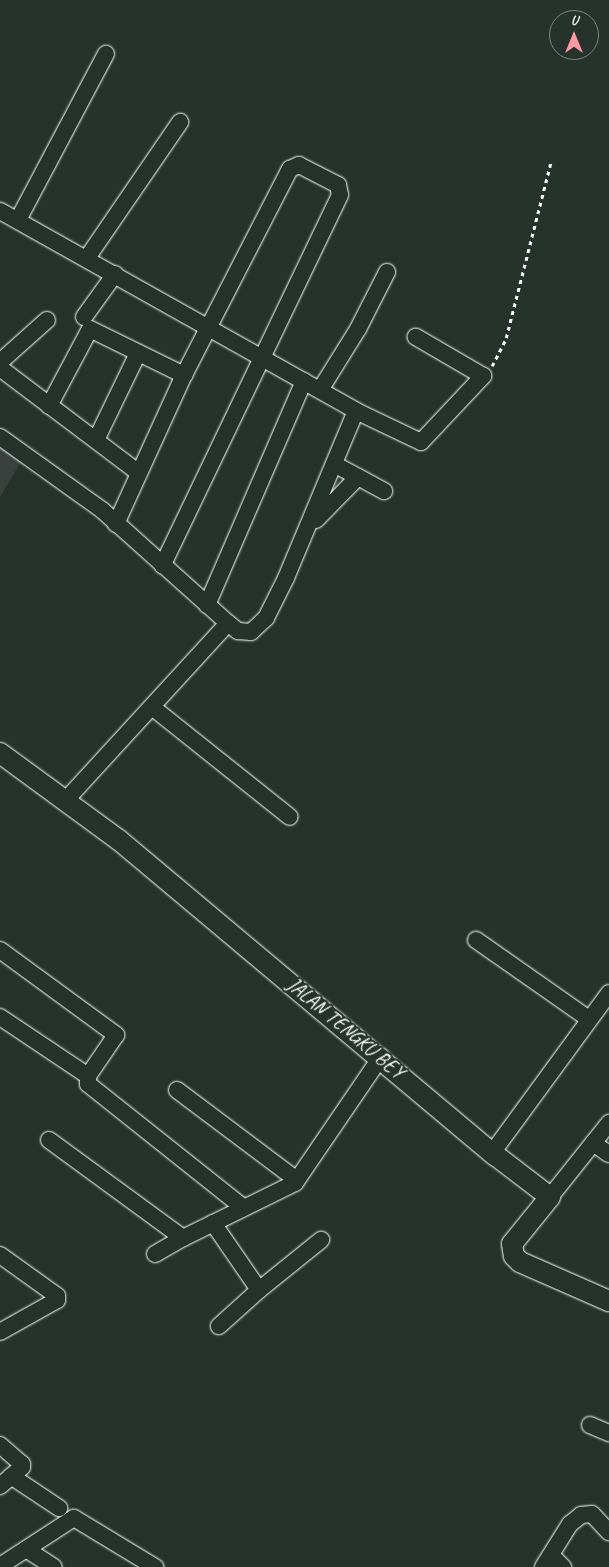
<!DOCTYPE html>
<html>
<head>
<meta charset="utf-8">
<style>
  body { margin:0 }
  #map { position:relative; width:609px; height:1567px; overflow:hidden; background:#26332d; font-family:Caveat,sans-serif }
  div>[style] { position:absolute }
  .built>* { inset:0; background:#3a403e }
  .path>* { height:2.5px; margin-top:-1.25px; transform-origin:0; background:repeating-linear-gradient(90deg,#fff 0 4px,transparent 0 8px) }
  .roads { filter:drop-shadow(0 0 1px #fff) drop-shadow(0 0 1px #fff) }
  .minor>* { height:16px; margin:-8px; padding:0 8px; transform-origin:8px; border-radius:8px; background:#26332d }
  .major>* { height:20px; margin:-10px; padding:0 10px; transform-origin:10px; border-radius:10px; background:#26332d }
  span { translate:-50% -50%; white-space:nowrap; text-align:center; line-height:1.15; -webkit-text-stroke:4px #26332d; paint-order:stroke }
  .street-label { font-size:20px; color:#fff }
  .north { position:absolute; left:549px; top:10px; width:50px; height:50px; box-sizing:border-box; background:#26332d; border:1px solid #7d8581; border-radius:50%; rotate:0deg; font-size:14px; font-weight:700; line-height:20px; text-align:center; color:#fff }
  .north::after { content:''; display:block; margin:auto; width:18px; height:22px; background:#ff9aa2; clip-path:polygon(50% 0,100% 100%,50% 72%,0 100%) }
</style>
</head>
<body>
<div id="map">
  <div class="built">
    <div style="clip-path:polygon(0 446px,22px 460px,0 497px)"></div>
  </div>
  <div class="path">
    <div style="left:492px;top:366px;width:31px;rotate:-63deg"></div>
    <div style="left:506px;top:338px;width:183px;rotate:-75.7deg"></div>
  </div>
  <div class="roads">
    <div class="minor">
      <div style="left:0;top:211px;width:408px;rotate:29.3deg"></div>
      <div style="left:356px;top:411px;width:72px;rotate:25.5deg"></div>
      <div style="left:421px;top:442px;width:91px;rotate:-46.8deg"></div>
      <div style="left:483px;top:376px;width:78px;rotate:-149.8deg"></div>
      <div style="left:18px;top:220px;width:188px;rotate:-62.1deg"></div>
      <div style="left:87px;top:258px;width:165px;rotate:-55.6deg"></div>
      <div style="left:84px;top:317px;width:53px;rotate:-54.2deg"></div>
      <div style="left:0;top:362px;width:63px;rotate:-41.8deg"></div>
      <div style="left:0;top:368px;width:174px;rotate:37.1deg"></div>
      <div style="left:320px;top:390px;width:72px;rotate:-58.1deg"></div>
      <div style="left:358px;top:329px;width:64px;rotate:-63deg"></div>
      <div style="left:49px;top:406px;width:87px;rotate:-62deg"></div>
      <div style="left:90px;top:329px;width:105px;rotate:26.1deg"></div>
      <div style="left:0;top:437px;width:125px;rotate:35.6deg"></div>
      <div style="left:102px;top:510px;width:169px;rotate:41.9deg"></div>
      <div style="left:228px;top:623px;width:13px;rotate:39deg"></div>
      <div style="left:238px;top:631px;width:13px;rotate:4deg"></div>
      <div style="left:251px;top:632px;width:21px;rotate:-43deg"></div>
      <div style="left:266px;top:618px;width:45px;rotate:-63.4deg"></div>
      <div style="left:286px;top:578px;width:181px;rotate:-67.3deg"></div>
      <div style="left:96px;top:440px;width:97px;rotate:-64.2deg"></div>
      <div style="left:334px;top:464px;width:57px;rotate:28.4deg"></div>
      <div style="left:316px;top:520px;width:60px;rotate:-45.7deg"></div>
      <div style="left:116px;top:524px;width:164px;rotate:-65.5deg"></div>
      <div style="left:184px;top:375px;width:232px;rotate:-62.8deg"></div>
      <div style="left:290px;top:169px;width:10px;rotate:-24deg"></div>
      <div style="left:299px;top:165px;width:44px;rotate:27.1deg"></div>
      <div style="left:338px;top:185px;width:10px;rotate:79deg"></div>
      <div style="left:340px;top:195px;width:411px;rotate:115.6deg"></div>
      <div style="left:207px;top:605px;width:244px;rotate:-66.6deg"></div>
      <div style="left:152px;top:707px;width:176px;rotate:38.6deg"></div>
      <div style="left:65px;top:801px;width:241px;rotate:-47.5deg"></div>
      <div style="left:476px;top:940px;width:138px;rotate:35deg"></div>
      <div style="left:0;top:950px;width:144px;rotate:36.2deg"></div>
      <div style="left:116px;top:1035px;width:50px;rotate:124.3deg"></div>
      <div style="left:88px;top:1076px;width:8px;rotate:90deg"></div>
      <div style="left:88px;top:1084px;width:199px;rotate:38.5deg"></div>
      <div style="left:0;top:1017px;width:106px;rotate:33.8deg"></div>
      <div style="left:177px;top:1090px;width:150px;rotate:36.9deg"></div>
      <div style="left:49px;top:1140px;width:166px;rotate:36.2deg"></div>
      <div style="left:183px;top:1238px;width:125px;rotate:-26.2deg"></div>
      <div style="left:295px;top:1183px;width:153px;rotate:-55.7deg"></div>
      <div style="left:593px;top:1143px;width:19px;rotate:35deg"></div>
      <div style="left:492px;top:1153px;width:198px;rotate:-53.8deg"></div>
      <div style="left:550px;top:1197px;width:95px;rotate:-51.4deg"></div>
      <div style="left:213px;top:1223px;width:81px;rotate:55.5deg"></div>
      <div style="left:259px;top:1290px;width:54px;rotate:138deg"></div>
      <div style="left:155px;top:1254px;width:32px;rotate:-30deg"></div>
      <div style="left:0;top:1255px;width:70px;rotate:35.7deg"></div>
      <div style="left:57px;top:1296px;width:4px;rotate:90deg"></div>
      <div style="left:57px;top:1300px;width:65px;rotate:150.7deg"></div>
      <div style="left:259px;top:1290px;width:80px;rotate:-38.9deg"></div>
      <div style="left:590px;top:1425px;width:21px;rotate:23deg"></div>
      <div style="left:0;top:1445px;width:29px;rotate:41deg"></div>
      <div style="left:22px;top:1464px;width:3px;rotate:90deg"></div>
      <div style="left:22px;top:1467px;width:29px;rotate:139deg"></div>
      <div style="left:11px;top:1476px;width:58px;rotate:33.7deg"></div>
      <div style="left:26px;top:1549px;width:33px;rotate:33deg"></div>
      <div style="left:552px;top:1556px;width:16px;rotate:45deg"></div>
      <div style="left:0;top:1566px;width:88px;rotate:-33deg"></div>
      <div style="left:74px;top:1518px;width:95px;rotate:31.2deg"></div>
      <div style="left:543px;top:1567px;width:51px;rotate:-57.9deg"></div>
      <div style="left:570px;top:1524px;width:14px;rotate:-39deg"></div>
      <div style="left:581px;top:1515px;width:11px;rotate:-5deg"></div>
      <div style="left:592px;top:1514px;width:25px;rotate:47deg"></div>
    </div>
    <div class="major">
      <div style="left:0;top:753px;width:147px;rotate:36.2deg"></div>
      <div style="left:119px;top:840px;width:491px;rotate:40deg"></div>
      <div style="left:495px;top:1155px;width:69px;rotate:37.4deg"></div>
      <div style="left:550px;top:1197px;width:60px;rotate:129deg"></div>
      <div style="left:512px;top:1244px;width:12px;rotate:81deg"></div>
      <div style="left:514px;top:1256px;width:8px;rotate:45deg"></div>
      <div style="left:520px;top:1262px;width:97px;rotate:23.7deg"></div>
    </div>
  </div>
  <div class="street-label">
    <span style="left:346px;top:1028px;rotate:40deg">JALAN TENGKU BEY</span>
  </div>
  <div class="north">U</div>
</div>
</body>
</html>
